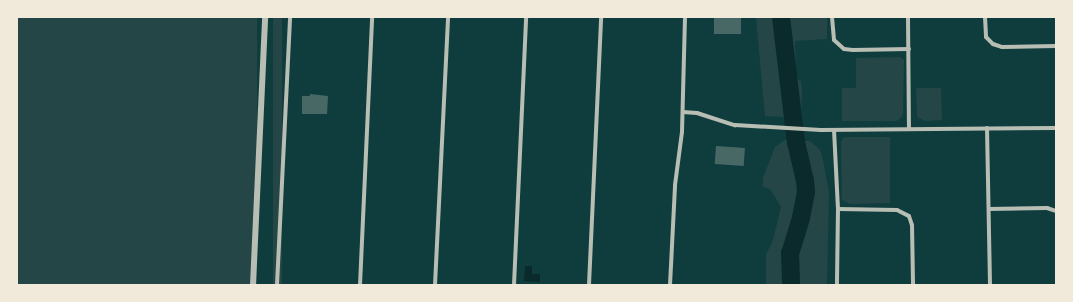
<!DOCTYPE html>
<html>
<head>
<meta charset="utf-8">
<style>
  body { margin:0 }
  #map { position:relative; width:1073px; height:302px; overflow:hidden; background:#0f3d3e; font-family:"Crimson Pro",serif }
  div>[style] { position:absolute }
  .green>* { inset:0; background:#244646; transform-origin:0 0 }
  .water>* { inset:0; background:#0a2a2b }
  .river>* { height:18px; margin:-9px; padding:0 9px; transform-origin:9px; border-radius:9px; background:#0a2a2b }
  .building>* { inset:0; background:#486865; transform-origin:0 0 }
  .minor>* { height:4px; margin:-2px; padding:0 2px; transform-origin:2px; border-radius:2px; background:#b8beb3 }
  .tertiary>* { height:5.5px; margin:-2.75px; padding:0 2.75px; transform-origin:2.75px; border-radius:2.75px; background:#b8beb3 }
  span { translate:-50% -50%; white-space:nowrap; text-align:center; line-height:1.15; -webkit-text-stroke:3px #f1e9da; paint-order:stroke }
  .frame { position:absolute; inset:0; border:18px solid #f1e9da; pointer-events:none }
</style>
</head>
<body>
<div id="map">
  <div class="green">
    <div style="left:17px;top:17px;width:240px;height:268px"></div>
    <div style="left:273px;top:17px;width:9px;height:268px"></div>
    <div style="clip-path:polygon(756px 17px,827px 17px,827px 39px,795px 41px,796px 76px,798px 80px,801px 81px,802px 90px,801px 115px,800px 118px,765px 116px)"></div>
    <div style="clip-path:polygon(900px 57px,904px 60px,903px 114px,901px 118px,896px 121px,842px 121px,842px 88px,856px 88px,856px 58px)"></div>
    <div style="clip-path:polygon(916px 88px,941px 88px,942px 120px,925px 121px,917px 117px)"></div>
    <div style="clip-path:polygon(847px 137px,890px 137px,890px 203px,850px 204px,842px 200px,841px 143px,843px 138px)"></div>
    <div style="clip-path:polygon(785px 140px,810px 141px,820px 150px,823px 160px,829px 192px,827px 285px,766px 285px,766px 255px,773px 240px,781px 207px,774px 195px,770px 189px,763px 187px,763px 178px,775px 147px)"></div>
  </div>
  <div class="water">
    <div style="clip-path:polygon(525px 266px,532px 266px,532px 274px,540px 274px,540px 282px,524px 281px)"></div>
  </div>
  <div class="river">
    <div style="left:781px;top:17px;width:126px;rotate:83.2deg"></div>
    <div style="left:796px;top:142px;width:39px;rotate:77deg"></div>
    <div style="left:805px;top:180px;width:12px;rotate:85deg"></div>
    <div style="left:806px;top:192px;width:26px;rotate:101deg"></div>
    <div style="left:801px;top:218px;width:37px;rotate:107deg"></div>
    <div style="left:790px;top:253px;width:32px;rotate:88deg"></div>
  </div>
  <div class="building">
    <div style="left:714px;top:17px;width:27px;height:17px"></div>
    <div style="clip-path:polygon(310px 94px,328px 96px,327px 114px,302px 114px,302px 96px,310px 96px)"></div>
    <div style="left:716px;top:146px;width:29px;height:18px;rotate:4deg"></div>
  </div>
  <div class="minor">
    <div style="left:832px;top:17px;width:23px;rotate:85deg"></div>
    <div style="left:834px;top:40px;width:13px;rotate:42deg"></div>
    <div style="left:844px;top:49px;width:9px;rotate:6deg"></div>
    <div style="left:853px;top:50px;width:56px;rotate:-1deg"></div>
    <div style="left:908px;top:17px;width:112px;rotate:89.5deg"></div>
    <div style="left:985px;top:17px;width:20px;rotate:87deg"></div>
    <div style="left:986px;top:37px;width:10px;rotate:45deg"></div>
    <div style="left:993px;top:44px;width:9px;rotate:18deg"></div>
    <div style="left:1002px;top:47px;width:54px;rotate:-1.1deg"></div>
    <div style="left:683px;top:112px;width:14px;rotate:4deg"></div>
    <div style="left:697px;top:113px;width:40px;rotate:18deg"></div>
    <div style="left:735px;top:125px;width:86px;rotate:3.3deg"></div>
    <div style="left:821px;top:130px;width:235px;rotate:-0.5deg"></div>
    <div style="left:987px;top:128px;width:157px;rotate:88.9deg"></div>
    <div style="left:834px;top:130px;width:79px;rotate:87.1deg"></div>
    <div style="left:838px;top:209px;width:76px;rotate:90.8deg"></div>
    <div style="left:838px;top:209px;width:59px;rotate:1deg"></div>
    <div style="left:897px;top:210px;width:13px;rotate:27deg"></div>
    <div style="left:909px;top:216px;width:9px;rotate:72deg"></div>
    <div style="left:912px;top:225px;width:60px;rotate:89deg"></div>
    <div style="left:989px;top:209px;width:58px;rotate:-1deg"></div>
    <div style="left:1047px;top:208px;width:9px;rotate:18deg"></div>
    <div style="left:277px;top:285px;width:268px;rotate:-87.2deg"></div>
    <div style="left:360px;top:285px;width:268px;rotate:-87.4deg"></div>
    <div style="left:435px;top:285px;width:268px;rotate:-87.2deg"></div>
    <div style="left:514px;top:285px;width:268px;rotate:-87.4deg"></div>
    <div style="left:589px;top:285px;width:268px;rotate:-87.4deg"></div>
    <div style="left:670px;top:285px;width:100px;rotate:-87.1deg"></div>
    <div style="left:675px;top:185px;width:53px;rotate:-82.5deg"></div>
    <div style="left:682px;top:132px;width:115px;rotate:-88.5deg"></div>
  </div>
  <div class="tertiary">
    <div style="left:253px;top:285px;width:268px;rotate:-87.4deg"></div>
  </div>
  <div class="frame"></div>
</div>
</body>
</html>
